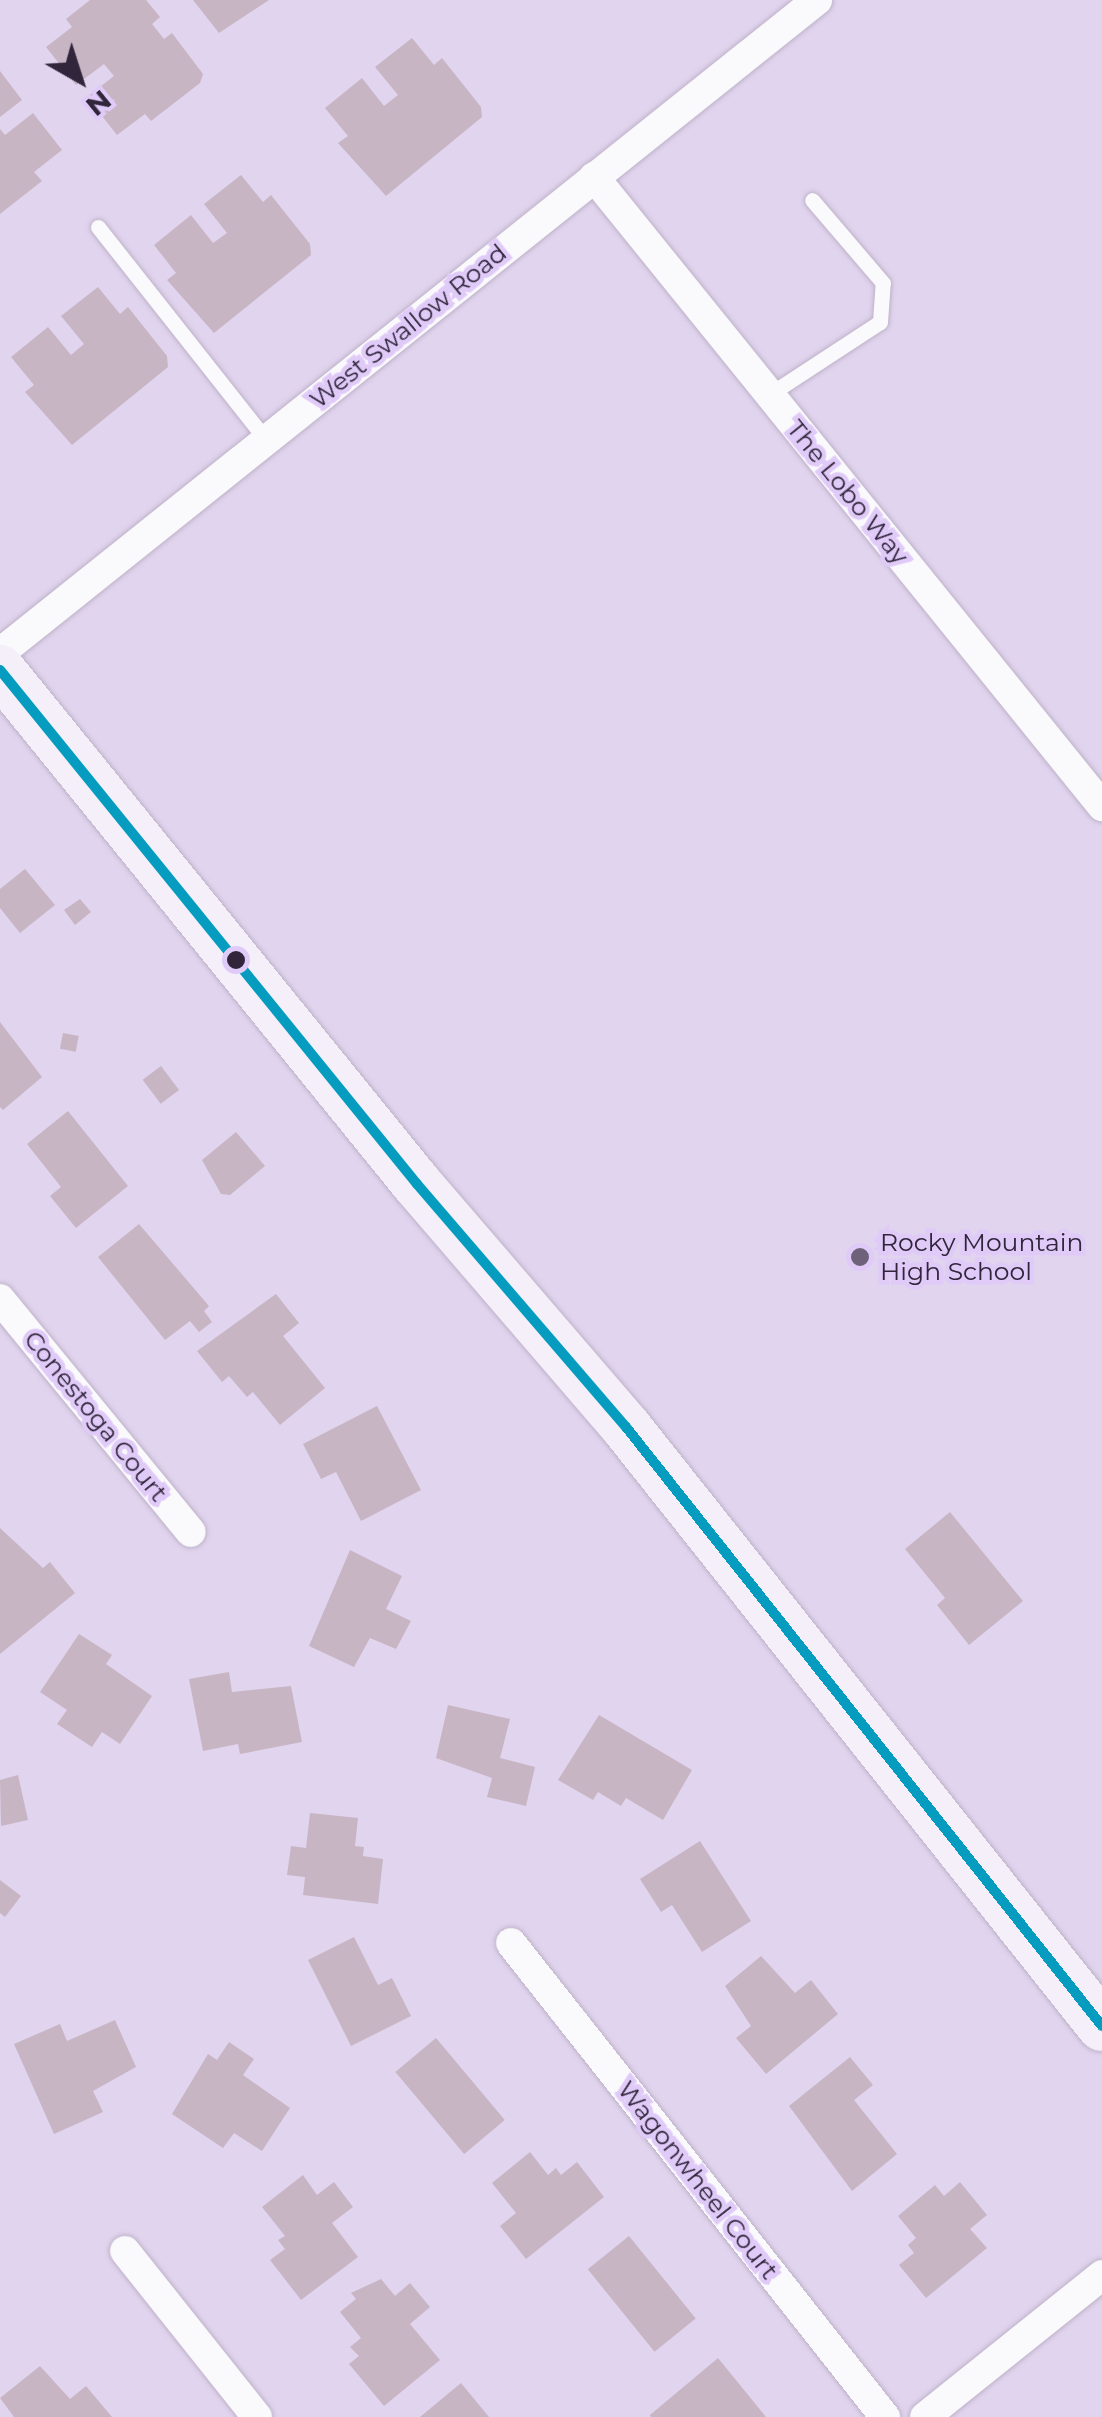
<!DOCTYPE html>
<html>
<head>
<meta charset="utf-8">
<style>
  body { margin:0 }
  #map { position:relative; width:1102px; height:2417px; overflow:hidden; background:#e1d4ee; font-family:Montserrat,sans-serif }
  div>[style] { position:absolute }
  .building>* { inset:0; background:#c8b5c4; transform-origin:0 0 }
  .roads { filter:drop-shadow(0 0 2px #beb2c9) drop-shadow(0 0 2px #beb2c9) }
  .lane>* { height:15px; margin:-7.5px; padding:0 7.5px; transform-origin:7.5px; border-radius:7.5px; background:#faf9fc }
  .street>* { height:30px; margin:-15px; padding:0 15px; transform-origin:15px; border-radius:15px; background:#faf9fc }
  .primary>* { height:50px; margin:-25px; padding:0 25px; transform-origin:25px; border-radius:25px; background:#f4eff8 }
  .bus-1>* { height:10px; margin:-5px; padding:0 5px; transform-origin:5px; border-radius:5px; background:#059cbf }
  .dots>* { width:28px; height:28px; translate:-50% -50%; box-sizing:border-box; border:5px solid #e0caf8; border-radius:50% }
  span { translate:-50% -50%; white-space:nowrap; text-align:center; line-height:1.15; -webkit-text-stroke:9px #e0caf8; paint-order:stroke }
  .street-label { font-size:25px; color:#30253b }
  .poi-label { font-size:25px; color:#30253b }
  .left { translate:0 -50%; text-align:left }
  .north { position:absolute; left:30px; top:30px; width:100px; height:100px; -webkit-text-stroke:8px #e0caf8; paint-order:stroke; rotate:141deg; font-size:28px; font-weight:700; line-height:40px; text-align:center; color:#30253b }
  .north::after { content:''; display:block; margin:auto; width:35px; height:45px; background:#30253b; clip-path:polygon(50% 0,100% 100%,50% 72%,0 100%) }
</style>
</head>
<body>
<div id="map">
  <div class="building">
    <div style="clip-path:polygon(90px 0,146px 0,160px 17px,152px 24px,164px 39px,172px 33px,203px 74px,200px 83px,151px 121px,145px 114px,117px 135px,87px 97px,114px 76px,104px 64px,76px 85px,46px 47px,72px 27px,66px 19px)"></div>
    <div style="clip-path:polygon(193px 0,269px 0,219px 33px)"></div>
    <div style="clip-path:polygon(412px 38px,434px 65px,442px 58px,481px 107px,482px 117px,386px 196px,338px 143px,348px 136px,325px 108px,362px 78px,384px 106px,398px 95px,375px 67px)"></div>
    <div style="clip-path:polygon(0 71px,22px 100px,0 117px)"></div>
    <div style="clip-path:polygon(33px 113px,62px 150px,34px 172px,42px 181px,0 214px,0 129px,5px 135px)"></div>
    <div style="clip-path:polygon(241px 175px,263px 202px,271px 195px,310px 244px,311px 255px,214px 333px,167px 280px,176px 273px,154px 245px,191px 215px,213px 243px,227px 233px,204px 204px)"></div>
    <div style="clip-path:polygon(98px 287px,120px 314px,128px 307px,167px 356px,168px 367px,72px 445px,25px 392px,34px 385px,11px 357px,48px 327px,71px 355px,84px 344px,61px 316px)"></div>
    <div style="clip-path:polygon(25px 869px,55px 905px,20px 933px,0 908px,0 889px)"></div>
    <div style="clip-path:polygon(80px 899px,91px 912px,75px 925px,64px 910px)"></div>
    <div style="clip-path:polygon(0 1022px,42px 1077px,3px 1110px,0 1107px)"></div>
    <div style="left:63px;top:1033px;width:16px;height:16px;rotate:11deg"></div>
    <div style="left:161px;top:1066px;width:30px;height:23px;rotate:53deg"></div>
    <div style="clip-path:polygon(68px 1111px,128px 1186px,76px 1228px,50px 1196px,61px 1187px,27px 1144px)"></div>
    <div style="clip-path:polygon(236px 1132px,265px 1166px,230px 1195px,221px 1194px,202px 1160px)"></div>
    <div style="clip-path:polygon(139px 1224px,209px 1306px,204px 1311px,212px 1322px,199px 1332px,190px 1321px,165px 1340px,98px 1257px)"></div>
    <div style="clip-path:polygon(276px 1294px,299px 1323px,283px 1336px,325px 1388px,280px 1425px,253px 1392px,247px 1397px,229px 1376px,222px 1382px,197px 1351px)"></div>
    <div style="clip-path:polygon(377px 1406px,421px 1490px,361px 1521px,336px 1472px,321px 1479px,303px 1444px)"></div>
    <div style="clip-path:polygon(950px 1512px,1023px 1601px,969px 1645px,937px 1605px,945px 1598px,905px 1549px)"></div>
    <div style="clip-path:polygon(0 1528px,43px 1568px,50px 1562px,75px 1593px,0 1654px)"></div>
    <div style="clip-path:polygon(350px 1550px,402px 1576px,386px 1609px,411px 1621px,396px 1649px,370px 1638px,354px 1667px,309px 1646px)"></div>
    <div style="clip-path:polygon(79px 1634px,112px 1655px,106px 1664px,152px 1696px,120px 1744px,102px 1732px,92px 1747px,57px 1724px,67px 1710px,40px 1692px)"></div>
    <div style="clip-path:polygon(229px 1672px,232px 1692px,291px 1686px,302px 1742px,240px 1754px,238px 1744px,203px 1751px,189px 1679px)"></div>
    <div style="clip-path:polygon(448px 1705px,510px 1719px,500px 1758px,535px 1767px,526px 1806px,487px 1797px,492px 1778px,436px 1758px)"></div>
    <div style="clip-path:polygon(599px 1715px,692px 1770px,663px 1820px,626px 1798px,621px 1806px,598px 1792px,593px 1800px,558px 1780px)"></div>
    <div style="clip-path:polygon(18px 1775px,28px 1820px,1px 1826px,0 1780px)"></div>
    <div style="clip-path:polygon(310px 1813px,358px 1818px,355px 1846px,364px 1847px,363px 1856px,383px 1859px,378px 1904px,303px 1895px,305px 1877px,287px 1875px,291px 1846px,306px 1848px)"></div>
    <div style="clip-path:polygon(700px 1841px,751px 1921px,702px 1952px,672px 1905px,661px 1912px,640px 1879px)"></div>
    <div style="clip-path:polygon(0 1880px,21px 1896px,5px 1917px,0 1913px)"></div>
    <div style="clip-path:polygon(354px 1937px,378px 1985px,392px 1978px,411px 2016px,351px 2046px,308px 1960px)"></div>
    <div style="clip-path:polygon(761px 1956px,795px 1993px,811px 1980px,838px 2014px,766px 2074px,736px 2038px,751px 2026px,725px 1986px)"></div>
    <div style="clip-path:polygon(115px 2020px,136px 2067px,93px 2091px,103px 2112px,54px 2134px,14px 2044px,60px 2024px,67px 2041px)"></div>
    <div style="left:436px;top:2038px;width:107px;height:53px;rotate:50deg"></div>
    <div style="clip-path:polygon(229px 2042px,254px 2059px,243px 2075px,290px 2108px,262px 2151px,234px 2133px,223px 2148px,172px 2114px,208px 2054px,217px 2060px)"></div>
    <div style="clip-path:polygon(850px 2057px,873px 2085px,854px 2100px,897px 2154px,852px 2191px,789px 2106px)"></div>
    <div style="clip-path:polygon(530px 2152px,548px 2175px,556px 2168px,561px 2175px,577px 2162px,604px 2197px,526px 2259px,500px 2226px,516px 2213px,492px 2183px)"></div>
    <div style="clip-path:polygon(303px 2175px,317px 2195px,334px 2182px,353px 2207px,332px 2223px,358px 2257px,301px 2300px,270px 2260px,285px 2249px,278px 2240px,285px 2236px,262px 2207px)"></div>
    <div style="clip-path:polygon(960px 2182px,987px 2215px,970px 2229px,987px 2248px,926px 2298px,899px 2265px,914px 2253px,908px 2245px,916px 2238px,898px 2216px,935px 2185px,944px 2196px)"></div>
    <div style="left:629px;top:2236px;width:106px;height:53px;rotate:51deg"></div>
    <div style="clip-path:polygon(381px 2279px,395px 2296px,410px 2283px,430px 2307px,410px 2324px,440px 2360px,384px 2406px,349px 2364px,359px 2356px,350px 2347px,361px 2338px,340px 2312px,356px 2299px,351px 2293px)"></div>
    <div style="clip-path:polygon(718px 2358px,766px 2417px,651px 2417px,650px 2415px)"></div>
    <div style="clip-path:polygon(40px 2366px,70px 2399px,86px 2386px,112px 2417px,14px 2417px,0 2398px)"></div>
    <div style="clip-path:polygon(461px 2383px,489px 2417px,420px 2417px)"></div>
  </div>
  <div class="roads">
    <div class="lane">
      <div style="left:98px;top:227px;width:271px;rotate:51.7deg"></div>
      <div style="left:770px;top:394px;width:131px;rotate:-33.2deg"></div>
      <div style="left:880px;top:322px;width:39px;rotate:-86deg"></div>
      <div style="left:883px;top:283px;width:109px;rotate:-130.5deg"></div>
    </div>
    <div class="street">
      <div style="left:594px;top:177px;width:809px;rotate:51.07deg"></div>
      <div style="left:0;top:653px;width:1046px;rotate:-38.63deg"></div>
      <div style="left:0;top:1299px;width:301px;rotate:50.7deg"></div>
      <div style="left:511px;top:1943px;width:604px;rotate:51.73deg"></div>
      <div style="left:125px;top:2251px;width:212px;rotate:51.5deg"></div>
      <div style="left:925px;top:2417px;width:227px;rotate:-38.7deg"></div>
    </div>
    <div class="primary">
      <div style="left:0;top:670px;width:662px;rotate:50.95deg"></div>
      <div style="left:417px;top:1184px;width:321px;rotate:49.3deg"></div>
      <div style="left:626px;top:1427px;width:765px;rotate:51.53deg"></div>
    </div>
  </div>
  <div class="bus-1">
    <div style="left:0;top:670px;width:662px;rotate:50.95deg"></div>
    <div style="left:417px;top:1184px;width:321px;rotate:49.3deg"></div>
    <div style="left:626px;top:1427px;width:765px;rotate:51.53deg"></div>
  </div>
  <div class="dots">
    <div style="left:236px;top:960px;background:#30253b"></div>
    <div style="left:860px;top:1257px;background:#6e627a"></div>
  </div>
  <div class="street-label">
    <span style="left:408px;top:326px;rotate:-39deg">West Swallow Road</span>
    <span style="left:848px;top:492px;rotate:51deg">The Lobo Way</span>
    <span style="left:96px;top:1416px;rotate:51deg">Conestoga Court</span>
    <span style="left:698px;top:2180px;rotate:52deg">Wagonwheel Court</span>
  </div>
  <div class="poi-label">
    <span class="left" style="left:880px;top:1257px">Rocky Mountain<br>High School</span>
  </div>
  <div class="north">N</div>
</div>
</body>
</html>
